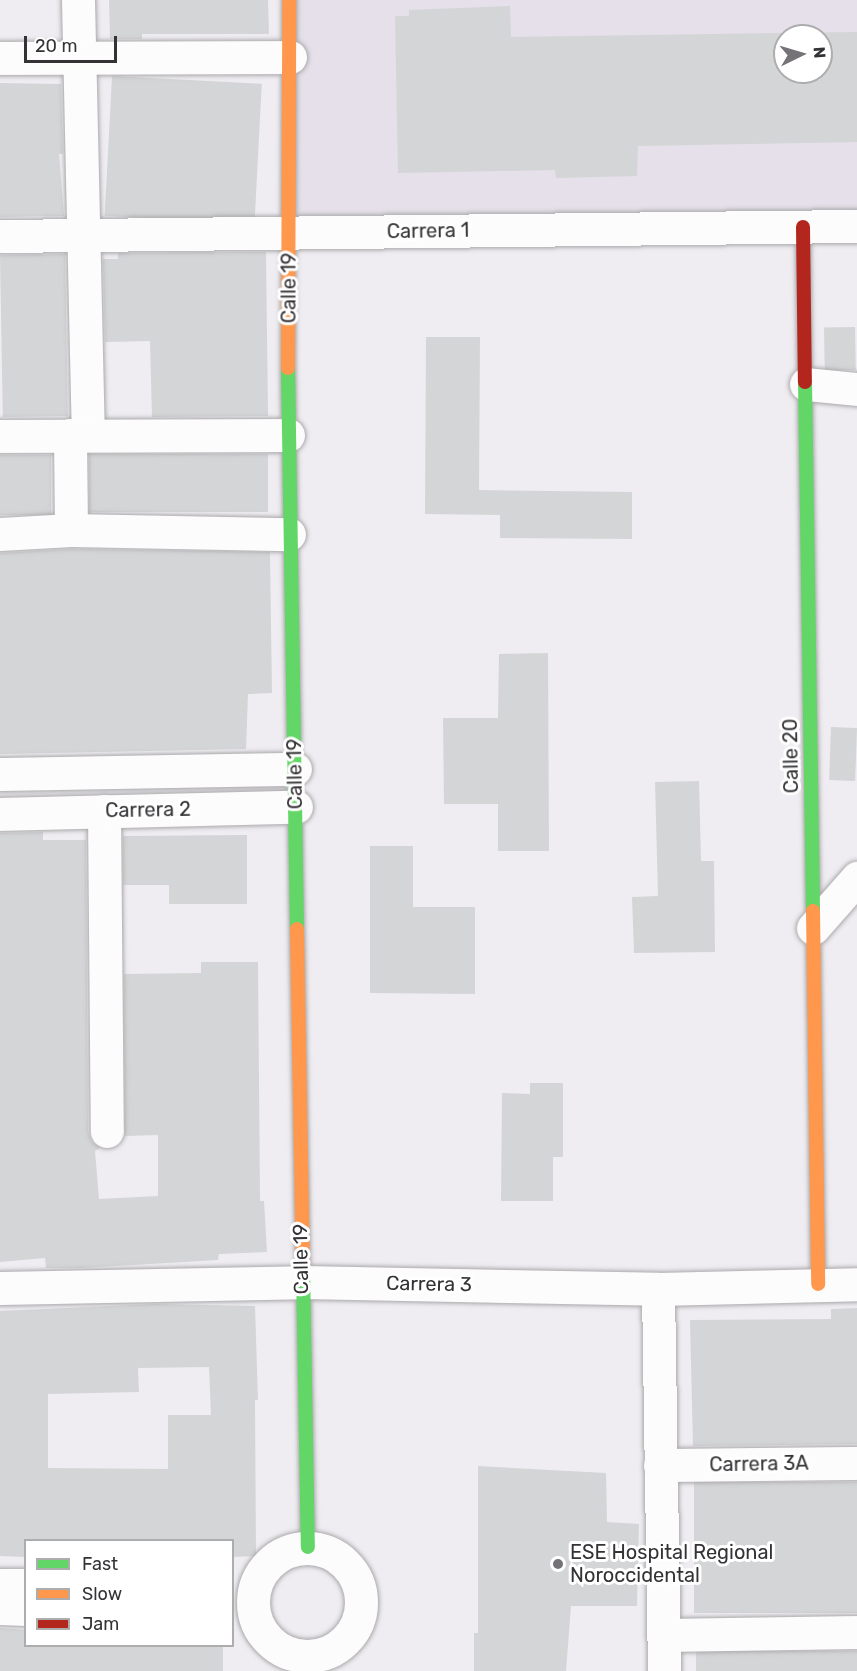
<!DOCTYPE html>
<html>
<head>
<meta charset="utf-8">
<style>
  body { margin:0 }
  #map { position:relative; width:857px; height:1671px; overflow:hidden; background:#efedf1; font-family:Rubik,sans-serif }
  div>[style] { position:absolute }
  .built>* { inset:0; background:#e5e0e9 }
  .building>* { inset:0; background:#d4d5d6; transform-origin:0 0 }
  .roads { filter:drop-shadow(0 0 2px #aba9ac) drop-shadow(0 0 2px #aba9ac) }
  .street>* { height:33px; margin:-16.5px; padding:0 16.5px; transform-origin:16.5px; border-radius:16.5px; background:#fdfcfd }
  .street>.ring { margin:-16.5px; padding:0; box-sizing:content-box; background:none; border:33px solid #fdfcfd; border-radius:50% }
  .fast>* { height:14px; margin:-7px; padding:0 7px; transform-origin:7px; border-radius:7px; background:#63d668 }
  .slow>* { height:14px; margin:-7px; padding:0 7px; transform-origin:7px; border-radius:7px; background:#ff974d }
  .jam>* { height:14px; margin:-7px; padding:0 7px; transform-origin:7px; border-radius:7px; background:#b3261e }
  .dots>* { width:16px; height:16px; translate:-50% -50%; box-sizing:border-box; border:3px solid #fff; border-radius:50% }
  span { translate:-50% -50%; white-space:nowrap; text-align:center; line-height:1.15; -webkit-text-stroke:6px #fff; paint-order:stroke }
  .street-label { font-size:20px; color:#343235 }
  .poi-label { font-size:20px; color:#343235 }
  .left { translate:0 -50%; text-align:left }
  .legend { position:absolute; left:24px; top:1539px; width:210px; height:108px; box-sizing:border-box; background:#fff; border:2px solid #aeadae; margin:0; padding:8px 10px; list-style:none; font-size:18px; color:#343235 }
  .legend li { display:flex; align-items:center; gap:12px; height:30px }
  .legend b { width:30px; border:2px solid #aeadae }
  .north { position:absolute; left:773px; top:24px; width:60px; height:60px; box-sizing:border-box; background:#fff; border:2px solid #aeadae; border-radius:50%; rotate:85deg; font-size:16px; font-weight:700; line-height:24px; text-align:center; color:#343235 }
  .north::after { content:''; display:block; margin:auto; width:21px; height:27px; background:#757377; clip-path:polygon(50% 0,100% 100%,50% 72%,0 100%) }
  .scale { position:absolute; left:24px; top:36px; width:93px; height:27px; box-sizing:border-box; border:3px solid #343235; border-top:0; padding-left:8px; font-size:18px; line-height:21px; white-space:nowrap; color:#343235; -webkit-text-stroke:4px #fff; paint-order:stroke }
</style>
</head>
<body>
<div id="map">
  <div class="built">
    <div style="clip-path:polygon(evenodd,287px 0,857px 0,857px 210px,289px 223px,287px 0,785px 36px,821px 36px,821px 72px,785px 72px,785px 36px)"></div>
  </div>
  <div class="building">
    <div style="clip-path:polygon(109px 0,268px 0,269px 34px,142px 34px,142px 39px,110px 39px)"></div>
    <div style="clip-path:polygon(evenodd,510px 6px,511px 37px,857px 32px,857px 142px,638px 146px,637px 176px,556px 178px,555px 170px,398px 173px,395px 16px,409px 16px,409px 10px,510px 6px,785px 36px,821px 36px,821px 72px,785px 72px,785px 36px)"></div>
    <div style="left:112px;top:76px;width:150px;height:140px;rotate:3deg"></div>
    <div style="clip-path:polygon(0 83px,61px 84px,63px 154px,59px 154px,64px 216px,0 217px)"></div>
    <div style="clip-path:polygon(266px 252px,268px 416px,152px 417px,150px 341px,105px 342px,103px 259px,118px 259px,118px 253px)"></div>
    <div style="left:65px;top:254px;width:162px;height:65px;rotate:89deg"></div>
    <div style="left:855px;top:327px;width:43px;height:31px;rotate:89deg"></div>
    <div style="clip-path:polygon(426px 337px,480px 337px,479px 490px,632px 492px,632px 539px,500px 538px,500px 515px,425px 514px)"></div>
    <div style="left:89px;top:454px;width:179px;height:58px"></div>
    <div style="left:0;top:455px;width:51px;height:60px"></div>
    <div style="clip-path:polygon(71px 549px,270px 552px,272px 693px,248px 694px,246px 749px,0 754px,0 553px)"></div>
    <div style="clip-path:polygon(548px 653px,549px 851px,498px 851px,498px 804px,444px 804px,443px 718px,498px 718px,499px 654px)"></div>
    <div style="left:831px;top:727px;width:26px;height:53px;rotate:2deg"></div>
    <div style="clip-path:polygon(699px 781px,701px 861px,714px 861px,715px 952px,634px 953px,632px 897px,658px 896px,655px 782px)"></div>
    <div style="clip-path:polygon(43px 832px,43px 840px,86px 840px,88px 1131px,91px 1141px,100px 1148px,95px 1151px,99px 1199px,158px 1196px,158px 1135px,125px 1136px,124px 974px,201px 973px,201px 962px,258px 962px,260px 1201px,264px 1201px,267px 1252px,219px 1254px,218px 1260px,81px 1268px,46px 1268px,45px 1258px,0 1262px,0 833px)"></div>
    <div style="clip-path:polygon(247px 835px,247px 904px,169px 904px,169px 885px,123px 885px,123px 836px)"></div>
    <div style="clip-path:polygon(370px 846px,413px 846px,413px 907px,475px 907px,475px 994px,370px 993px)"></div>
    <div style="clip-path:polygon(530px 1083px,563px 1083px,563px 1157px,553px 1157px,553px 1201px,501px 1201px,502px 1093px,530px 1094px)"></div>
    <div style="clip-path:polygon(evenodd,153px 1304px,255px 1306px,258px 1400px,255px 1400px,256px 1556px,232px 1557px,232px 1540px,26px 1540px,26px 1557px,0 1556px,0 1311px,153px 1304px,209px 1367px,211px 1415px,168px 1415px,168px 1469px,48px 1468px,48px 1394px,139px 1392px,138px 1368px,209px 1367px)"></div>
    <div style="clip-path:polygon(857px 1308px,857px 1444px,693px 1446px,690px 1320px,831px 1319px,831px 1309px)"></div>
    <div style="clip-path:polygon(478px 1466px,606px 1473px,607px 1522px,639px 1524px,637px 1606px,571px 1606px,566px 1671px,474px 1671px,474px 1633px,478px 1633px)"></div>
    <div style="left:857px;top:1482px;width:131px;height:163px;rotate:90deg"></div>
    <div style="clip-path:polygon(0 1628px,26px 1630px,26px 1646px,223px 1646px,223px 1671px,0 1671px)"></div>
    <div style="left:857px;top:1651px;width:20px;height:161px;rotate:90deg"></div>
  </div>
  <div class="roads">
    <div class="street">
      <div style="left:78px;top:0;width:435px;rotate:88.7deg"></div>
      <div style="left:0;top:58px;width:290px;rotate:-0.2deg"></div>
      <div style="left:0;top:236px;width:857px;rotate:-0.67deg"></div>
      <div style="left:806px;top:384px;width:51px;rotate:5.6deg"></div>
      <div style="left:70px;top:435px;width:95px;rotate:89.4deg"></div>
      <div style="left:0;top:436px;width:288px;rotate:-0.2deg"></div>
      <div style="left:0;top:534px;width:71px;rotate:-3.2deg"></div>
      <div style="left:71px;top:530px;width:218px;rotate:1.1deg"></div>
      <div style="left:0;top:774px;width:295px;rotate:-1deg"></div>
      <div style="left:104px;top:811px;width:320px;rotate:89.5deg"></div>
      <div style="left:0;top:814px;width:296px;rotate:-1.4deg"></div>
      <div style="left:813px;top:928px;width:67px;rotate:-48.7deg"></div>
      <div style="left:0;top:1288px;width:302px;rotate:-1.1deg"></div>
      <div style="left:302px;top:1282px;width:356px;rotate:1.1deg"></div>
      <div style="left:658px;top:1289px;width:199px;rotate:-1.4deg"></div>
      <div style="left:658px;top:1289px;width:382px;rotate:89.1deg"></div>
      <div style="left:660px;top:1465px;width:197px;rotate:-0.6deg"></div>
      <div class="ring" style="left:253px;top:1548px;width:75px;height:75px"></div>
      <div style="left:0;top:1585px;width:26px"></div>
      <div style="left:0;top:1608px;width:26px;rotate:2deg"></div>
      <div style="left:664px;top:1635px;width:193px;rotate:-0.9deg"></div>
    </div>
    <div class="fast">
      <div style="left:288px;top:368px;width:561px;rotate:89.08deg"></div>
      <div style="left:805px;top:382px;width:529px;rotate:89.13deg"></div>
      <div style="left:303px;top:1268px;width:279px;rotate:89deg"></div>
    </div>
    <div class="slow">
      <div style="left:288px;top:368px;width:368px;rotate:-89.8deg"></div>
      <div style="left:813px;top:911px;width:373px;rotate:89.2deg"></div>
      <div style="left:297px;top:929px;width:339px;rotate:89deg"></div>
    </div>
    <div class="jam">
      <div style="left:803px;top:227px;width:155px;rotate:89.3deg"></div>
    </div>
  </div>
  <div class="dots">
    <div style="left:558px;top:1564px;background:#757377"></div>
  </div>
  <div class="street-label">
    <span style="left:428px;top:231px;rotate:-1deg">Carrera 1</span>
    <span style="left:289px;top:288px;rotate:-90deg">Calle 19</span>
    <span style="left:791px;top:756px;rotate:-91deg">Calle 20</span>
    <span style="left:295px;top:774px;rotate:-91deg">Calle 19</span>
    <span style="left:148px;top:810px;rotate:-1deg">Carrera 2</span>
    <span style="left:301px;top:1259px;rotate:-91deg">Calle 19</span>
    <span style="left:429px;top:1284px;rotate:1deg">Carrera 3</span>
    <span style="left:759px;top:1464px;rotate:-1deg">Carrera 3A</span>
  </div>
  <div class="poi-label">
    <span class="left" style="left:570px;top:1564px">ESE Hospital Regional<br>Noroccidental</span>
  </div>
  <ul class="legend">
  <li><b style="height:8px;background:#63d668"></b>Fast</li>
  <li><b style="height:8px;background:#ff974d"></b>Slow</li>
  <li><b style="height:8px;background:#b3261e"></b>Jam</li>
  </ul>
  <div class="north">N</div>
  <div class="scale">20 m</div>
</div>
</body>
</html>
